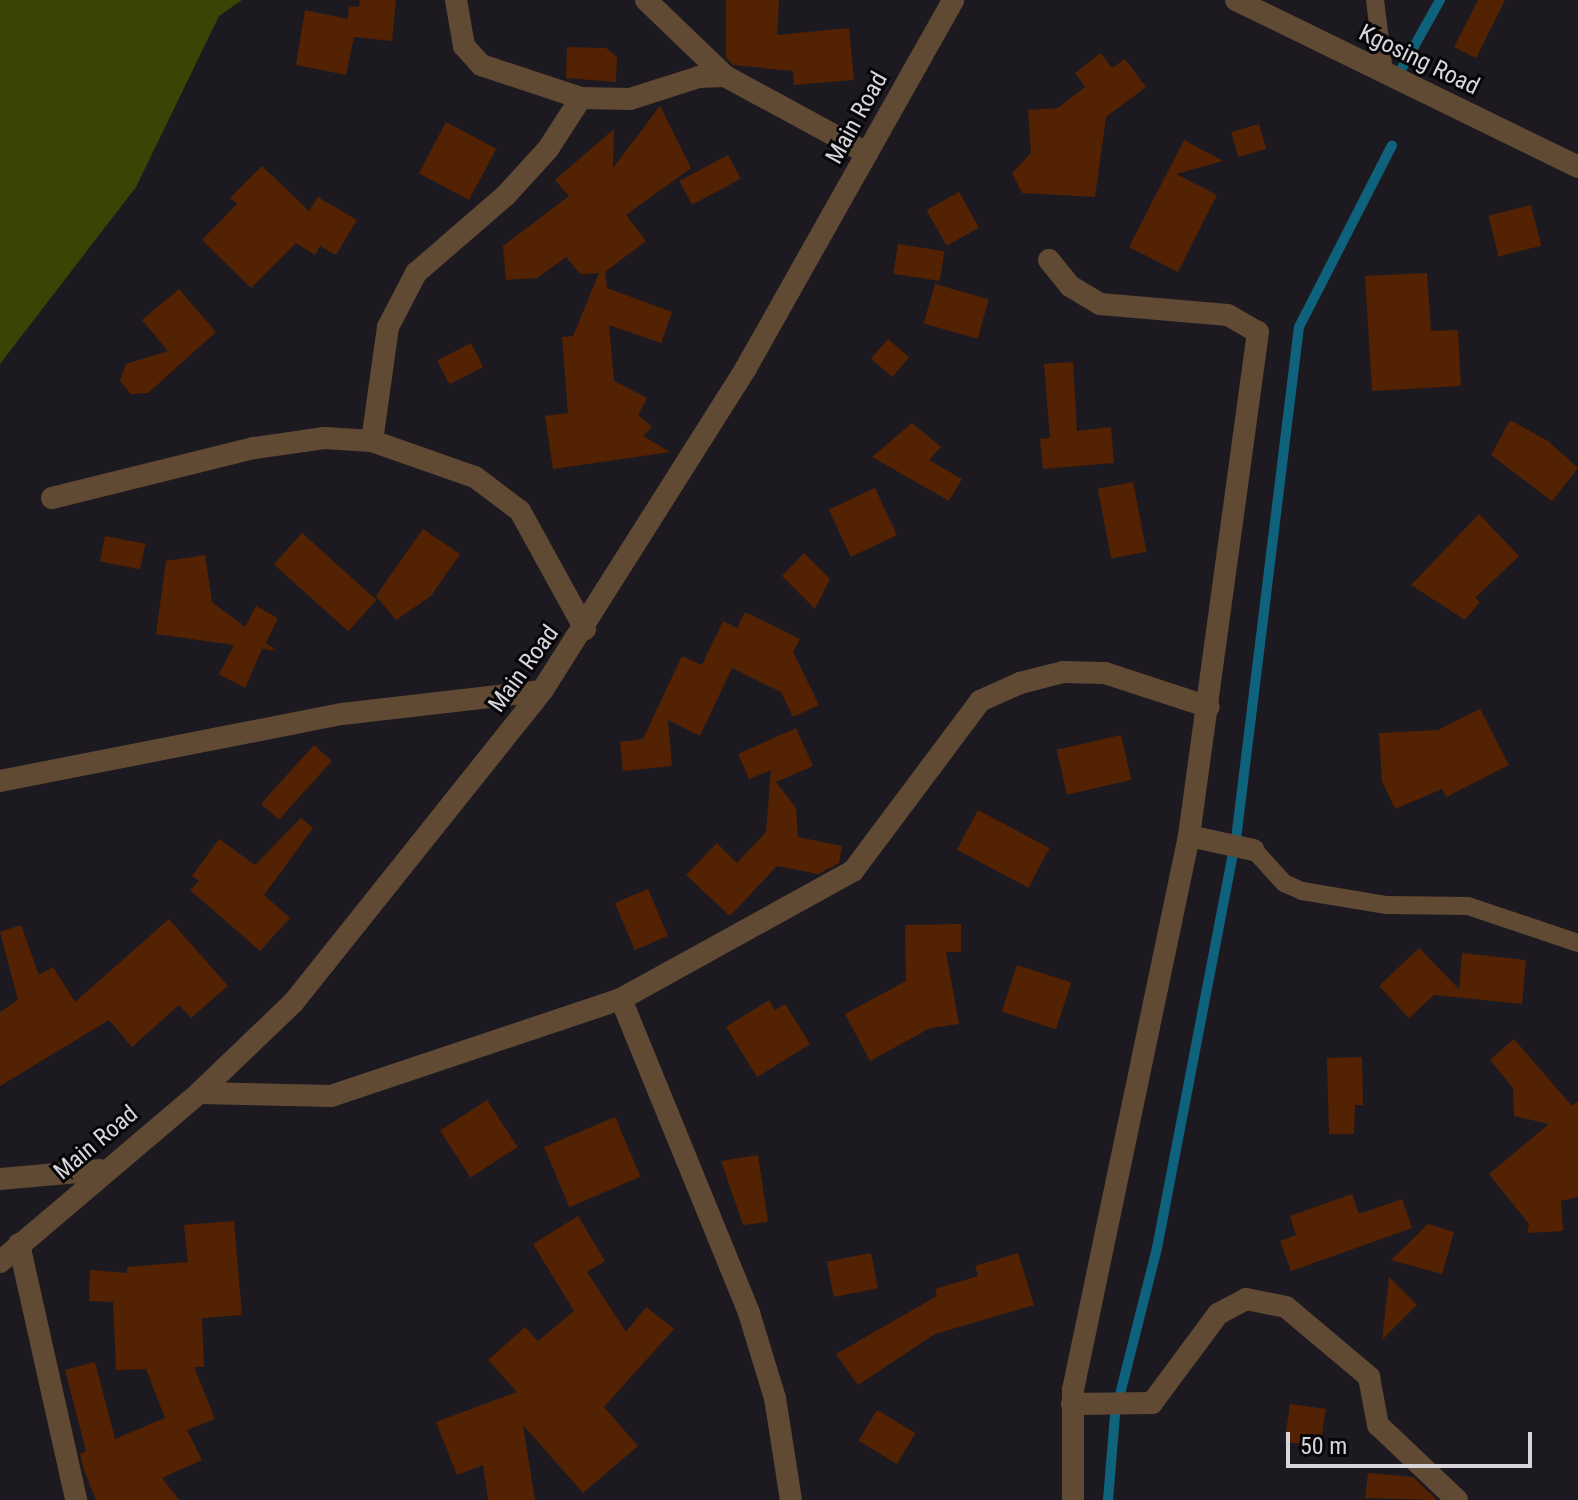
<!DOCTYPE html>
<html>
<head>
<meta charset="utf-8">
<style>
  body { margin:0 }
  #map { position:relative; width:1578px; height:1500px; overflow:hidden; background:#1d1920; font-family:"Roboto Condensed",sans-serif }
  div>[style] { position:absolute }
  .green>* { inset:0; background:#3b4305 }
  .stream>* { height:10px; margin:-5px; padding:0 5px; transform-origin:5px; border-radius:5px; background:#0e627b }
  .building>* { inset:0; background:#532203; transform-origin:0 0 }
  .service>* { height:18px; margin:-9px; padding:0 9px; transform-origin:9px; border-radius:9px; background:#604a33 }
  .minor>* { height:22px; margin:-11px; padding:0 11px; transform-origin:11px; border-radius:11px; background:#604a33 }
  .tertiary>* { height:22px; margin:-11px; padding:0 11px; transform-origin:11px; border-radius:11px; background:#604a33 }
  span { translate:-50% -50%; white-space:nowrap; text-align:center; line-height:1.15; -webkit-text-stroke:6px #060507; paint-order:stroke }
  .street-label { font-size:24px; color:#d8d6da }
  .scale { position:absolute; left:1286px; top:1432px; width:246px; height:36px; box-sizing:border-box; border:4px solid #d8d6da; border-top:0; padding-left:10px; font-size:24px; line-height:28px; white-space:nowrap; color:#d8d6da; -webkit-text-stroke:6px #060507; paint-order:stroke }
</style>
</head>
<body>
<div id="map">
  <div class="green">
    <div style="clip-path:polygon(0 0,242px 0,219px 16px,136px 187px,0 364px)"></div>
  </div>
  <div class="stream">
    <div style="left:1397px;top:77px;width:88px;rotate:-60.8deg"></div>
    <div style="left:1108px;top:1500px;width:86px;rotate:-85.3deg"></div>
    <div style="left:1115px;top:1414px;width:171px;rotate:-75.8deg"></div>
    <div style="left:1157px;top:1248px;width:417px;rotate:-79.1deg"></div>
    <div style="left:1236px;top:839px;width:516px;rotate:-82.99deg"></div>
    <div style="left:1299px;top:327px;width:204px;rotate:-62.9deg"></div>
  </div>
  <div class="building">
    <div style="clip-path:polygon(360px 0,396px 0,392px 41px,354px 37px,346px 75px,296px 65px,305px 10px,348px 19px,349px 6px,359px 7px)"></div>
    <div style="clip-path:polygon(726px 0,779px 0,777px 35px,849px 28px,854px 80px,794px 85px,793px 71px,733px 65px,726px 57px)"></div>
    <div style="clip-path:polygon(1478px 0,1505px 0,1476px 58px,1454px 47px)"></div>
    <div style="clip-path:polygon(567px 47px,606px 48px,617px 57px,616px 82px,566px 78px)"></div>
    <div style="clip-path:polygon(1101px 53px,1112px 68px,1125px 59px,1146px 87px,1106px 117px,1095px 197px,1022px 193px,1012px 173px,1031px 153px,1028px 110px,1058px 108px,1085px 87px,1075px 73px)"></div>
    <div style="clip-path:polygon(660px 106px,691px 168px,626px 215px,646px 241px,605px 272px,607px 288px,672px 312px,661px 343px,609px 325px,614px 381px,647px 398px,638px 415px,652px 427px,643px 436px,670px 452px,553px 469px,545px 416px,568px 413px,562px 337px,573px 336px,599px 273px,580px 274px,566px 257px,537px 278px,506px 280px,503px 246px,569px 196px,555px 180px,614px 129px,613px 168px)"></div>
    <div style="left:446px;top:122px;width:57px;height:58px;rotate:28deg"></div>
    <div style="left:1259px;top:124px;width:26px;height:29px;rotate:74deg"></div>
    <div style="clip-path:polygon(1184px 140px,1223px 161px,1176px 174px,1217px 195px,1178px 272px,1129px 247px)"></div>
    <div style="left:728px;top:155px;width:27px;height:55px;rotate:62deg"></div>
    <div style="clip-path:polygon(262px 166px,309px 211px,318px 197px,357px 220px,336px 255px,320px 246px,315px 255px,296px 243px,251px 288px,202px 240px,237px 204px,230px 198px)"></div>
    <div style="left:959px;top:192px;width:41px;height:37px;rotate:61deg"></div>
    <div style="left:1531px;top:205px;width:42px;height:44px;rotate:76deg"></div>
    <div style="left:898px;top:244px;width:47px;height:30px;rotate:9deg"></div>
    <div style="clip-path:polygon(1427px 273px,1431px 331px,1458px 330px,1461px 386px,1372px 391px,1365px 276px)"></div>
    <div style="left:935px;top:284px;width:56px;height:41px;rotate:16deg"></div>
    <div style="clip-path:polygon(179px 289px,216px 332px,148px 393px,131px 394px,120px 381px,126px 364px,168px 351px,142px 320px)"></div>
    <div style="left:888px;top:339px;width:28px;height:26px;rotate:41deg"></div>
    <div style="left:471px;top:343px;width:27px;height:38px;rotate:63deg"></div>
    <div style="clip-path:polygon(1073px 362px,1077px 431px,1111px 427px,1114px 463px,1043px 469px,1040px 439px,1050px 438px,1044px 364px)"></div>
    <div style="clip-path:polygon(1510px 420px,1548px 441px,1578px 468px,1552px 501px,1491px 455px)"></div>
    <div style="clip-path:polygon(912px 423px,941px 447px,929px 460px,962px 479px,949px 501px,872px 457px)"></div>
    <div style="left:1133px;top:482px;width:71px;height:36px;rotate:79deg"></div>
    <div style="left:875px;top:488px;width:52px;height:51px;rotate:65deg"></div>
    <div style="clip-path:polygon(1479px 514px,1519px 556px,1475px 598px,1480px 602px,1465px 620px,1411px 585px)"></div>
    <div style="clip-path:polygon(423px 529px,460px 554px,431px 596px,396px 620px,376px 596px)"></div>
    <div style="left:302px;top:533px;width:100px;height:42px;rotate:42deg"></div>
    <div style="left:105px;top:536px;width:41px;height:26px;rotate:11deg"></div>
    <div style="clip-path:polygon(804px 553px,830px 579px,815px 609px,782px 576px)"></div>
    <div style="clip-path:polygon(205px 555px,212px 602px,245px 627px,256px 606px,278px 618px,266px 643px,277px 651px,262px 649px,245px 688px,219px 674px,234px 645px,156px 634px,166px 561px)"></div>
    <div style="clip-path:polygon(745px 612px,800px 639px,793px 652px,819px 705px,793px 717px,781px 692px,732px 668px,700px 736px,668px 720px,672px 766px,623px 771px,620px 742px,643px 739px,682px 656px,702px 665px,723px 621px,737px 628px)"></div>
    <div style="clip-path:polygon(1480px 709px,1509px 765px,1446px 797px,1442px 789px,1395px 809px,1382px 781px,1379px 733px,1438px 730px)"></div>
    <div style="clip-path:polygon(796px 728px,813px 766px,776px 782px,796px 808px,798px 837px,842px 846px,839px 863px,818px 874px,777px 866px,730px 916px,686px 875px,717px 843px,737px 863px,766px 832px,771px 770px,749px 779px,738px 754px)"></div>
    <div style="left:1121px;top:735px;width:46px;height:66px;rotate:77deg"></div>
    <div style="left:314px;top:745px;width:24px;height:79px;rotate:42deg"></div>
    <div style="left:978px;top:810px;width:81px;height:45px;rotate:28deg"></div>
    <div style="clip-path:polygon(301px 818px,313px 828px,264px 895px,290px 918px,260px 951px,190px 890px,199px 881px,192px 876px,219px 839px,255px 865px)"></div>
    <div style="left:648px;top:889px;width:51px;height:36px;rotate:67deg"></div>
    <div style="clip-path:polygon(169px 919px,228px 986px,191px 1018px,179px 1005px,132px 1047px,109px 1020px,0 1086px,0 1012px,18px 1000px,0 932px,21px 925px,39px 975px,53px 967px,75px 1002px)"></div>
    <div style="clip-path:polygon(961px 924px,961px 952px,946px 952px,959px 1024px,930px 1028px,870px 1061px,845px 1014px,906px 981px,905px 925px)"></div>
    <div style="clip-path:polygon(1419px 948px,1459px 989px,1462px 953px,1526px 960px,1522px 1004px,1434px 995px,1409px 1018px,1379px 986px)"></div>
    <div style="left:1017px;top:965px;width:57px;height:49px;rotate:18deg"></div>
    <div style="clip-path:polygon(769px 1000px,775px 1010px,785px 1004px,810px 1044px,757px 1077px,726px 1027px)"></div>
    <div style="clip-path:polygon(1514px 1039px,1572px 1106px,1578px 1101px,1578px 1197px,1561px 1201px,1563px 1231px,1527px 1233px,1529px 1224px,1489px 1174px,1549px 1124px,1514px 1116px,1513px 1088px,1490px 1060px)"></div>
    <div style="clip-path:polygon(1362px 1057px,1363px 1105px,1355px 1105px,1354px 1134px,1329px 1134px,1327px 1058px)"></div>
    <div style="left:487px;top:1100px;width:56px;height:56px;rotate:57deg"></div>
    <div style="left:615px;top:1117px;width:65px;height:77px;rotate:67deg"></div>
    <div style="clip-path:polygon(758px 1155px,768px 1222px,743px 1225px,721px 1161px)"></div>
    <div style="clip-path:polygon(1352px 1194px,1359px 1214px,1402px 1199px,1412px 1228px,1291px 1271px,1280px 1241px,1296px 1235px,1290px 1216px)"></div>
    <div style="clip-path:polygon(578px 1216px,605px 1261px,587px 1272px,626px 1332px,646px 1307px,674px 1329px,604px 1407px,638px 1446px,583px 1493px,523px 1425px,535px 1500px,488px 1500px,483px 1465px,457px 1475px,436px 1422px,517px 1392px,488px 1360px,525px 1327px,538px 1341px,574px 1311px,533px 1244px)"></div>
    <div style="clip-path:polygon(234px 1221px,242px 1315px,202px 1318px,204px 1367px,194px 1367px,215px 1419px,187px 1430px,202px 1460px,162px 1478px,179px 1500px,96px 1500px,84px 1470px,80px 1454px,86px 1451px,65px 1370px,95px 1362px,115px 1439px,165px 1418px,146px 1369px,116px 1370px,113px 1302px,89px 1301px,90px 1270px,127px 1273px,127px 1267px,188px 1262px,184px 1225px)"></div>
    <div style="clip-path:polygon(1428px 1224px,1454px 1232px,1442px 1274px,1391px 1260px)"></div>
    <div style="left:871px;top:1253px;width:36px;height:45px;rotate:79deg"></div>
    <div style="clip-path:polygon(1018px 1253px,1034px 1305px,935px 1334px,858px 1385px,836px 1354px,937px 1296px,935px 1289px,978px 1276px,975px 1266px)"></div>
    <div style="clip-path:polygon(1389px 1277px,1417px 1305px,1382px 1340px)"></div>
    <div style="left:1290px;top:1404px;width:36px;height:38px;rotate:8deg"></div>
    <div style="left:877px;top:1410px;width:45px;height:36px;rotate:31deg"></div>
    <div style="clip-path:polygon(1368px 1473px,1413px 1477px,1437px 1500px,1365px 1498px)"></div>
  </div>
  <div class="service">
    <div style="left:1375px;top:0;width:73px;rotate:82.9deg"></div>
    <div style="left:1254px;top:850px;width:45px;rotate:47.7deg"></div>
    <div style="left:1284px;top:883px;width:20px;rotate:24deg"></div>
    <div style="left:1302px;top:891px;width:86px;rotate:9.4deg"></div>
    <div style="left:1387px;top:905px;width:81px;rotate:0.7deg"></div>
    <div style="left:1468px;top:906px;width:116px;rotate:18.6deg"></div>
  </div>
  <div class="minor">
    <div style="left:456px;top:0;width:47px;rotate:80.1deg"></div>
    <div style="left:464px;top:46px;width:25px;rotate:48deg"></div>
    <div style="left:481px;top:65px;width:105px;rotate:18.3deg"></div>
    <div style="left:581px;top:98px;width:49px;rotate:1.2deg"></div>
    <div style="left:630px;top:99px;width:72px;rotate:-17.7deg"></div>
    <div style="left:699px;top:77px;width:26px;rotate:-2deg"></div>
    <div style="left:646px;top:0;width:110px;rotate:43.9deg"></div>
    <div style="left:725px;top:76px;width:162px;rotate:28.5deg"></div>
    <div style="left:1049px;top:260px;width:33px;rotate:51deg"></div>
    <div style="left:1070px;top:286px;width:35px;rotate:31deg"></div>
    <div style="left:1100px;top:304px;width:128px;rotate:4.9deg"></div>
    <div style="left:1228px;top:315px;width:34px;rotate:30deg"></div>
    <div style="left:1258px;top:332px;width:509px;rotate:97.8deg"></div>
    <div style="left:1189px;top:836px;width:566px;rotate:101.83deg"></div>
    <div style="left:1073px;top:1390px;width:110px;rotate:90deg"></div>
    <div style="left:372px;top:441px;width:115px;rotate:-82deg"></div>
    <div style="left:388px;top:327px;width:61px;rotate:-62.6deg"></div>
    <div style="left:416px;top:273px;width:119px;rotate:-40.9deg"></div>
    <div style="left:506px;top:195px;width:62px;rotate:-47.6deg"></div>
    <div style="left:548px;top:149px;width:61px;rotate:-57.1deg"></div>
    <div style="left:52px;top:498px;width:208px;rotate:-13.9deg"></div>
    <div style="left:254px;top:448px;width:71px;rotate:-8.1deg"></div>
    <div style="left:324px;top:438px;width:48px;rotate:3.6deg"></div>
    <div style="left:372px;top:441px;width:109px;rotate:19.3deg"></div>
    <div style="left:475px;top:477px;width:56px;rotate:37.1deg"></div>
    <div style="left:520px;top:511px;width:135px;rotate:61.2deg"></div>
    <div style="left:0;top:781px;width:349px;rotate:-11.1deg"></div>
    <div style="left:342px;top:714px;width:201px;rotate:-6.6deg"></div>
    <div style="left:1189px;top:836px;width:66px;rotate:12.2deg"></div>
    <div style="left:621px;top:999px;width:339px;rotate:67.8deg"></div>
    <div style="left:749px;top:1313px;width:89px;rotate:73deg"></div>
    <div style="left:775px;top:1398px;width:103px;rotate:81.1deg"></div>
    <div style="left:199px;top:1093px;width:132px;rotate:1.3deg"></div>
    <div style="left:331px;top:1096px;width:306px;rotate:-18.5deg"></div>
    <div style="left:621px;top:999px;width:265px;rotate:-28.9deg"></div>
    <div style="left:853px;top:871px;width:212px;rotate:-53.2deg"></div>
    <div style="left:980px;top:701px;width:44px;rotate:-24.2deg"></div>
    <div style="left:1020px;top:683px;width:44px;rotate:-14.3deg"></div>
    <div style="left:1063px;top:672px;width:42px;rotate:1.4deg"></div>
    <div style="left:1105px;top:673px;width:109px;rotate:18.1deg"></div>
    <div style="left:19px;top:1244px;width:262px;rotate:77.4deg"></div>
    <div style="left:1072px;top:1404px;width:80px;rotate:-0.7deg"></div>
    <div style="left:1152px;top:1403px;width:111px;rotate:-53.4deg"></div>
    <div style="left:1218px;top:1314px;width:32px;rotate:-28deg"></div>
    <div style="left:1246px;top:1299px;width:41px;rotate:11.3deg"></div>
    <div style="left:1286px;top:1307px;width:109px;rotate:40.1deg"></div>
    <div style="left:1369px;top:1377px;width:49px;rotate:79.4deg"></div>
    <div style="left:1378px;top:1425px;width:109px;rotate:43.5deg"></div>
  </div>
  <div class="tertiary">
    <div style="left:1236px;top:0;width:381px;rotate:26deg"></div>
    <div style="left:0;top:1179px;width:101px;rotate:-5.1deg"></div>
    <div style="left:0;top:1262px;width:261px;rotate:-40.3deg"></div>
    <div style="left:199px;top:1093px;width:130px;rotate:-43.8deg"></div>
    <div style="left:293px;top:1003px;width:399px;rotate:-51.4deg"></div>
    <div style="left:542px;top:691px;width:382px;rotate:-57.7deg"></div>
    <div style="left:746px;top:368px;width:422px;rotate:-60.6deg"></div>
  </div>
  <div class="street-label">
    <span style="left:1419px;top:60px;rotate:26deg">Kgosing Road</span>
    <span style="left:857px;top:118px;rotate:-61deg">Main Road</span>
    <span style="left:524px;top:669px;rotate:-54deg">Main Road</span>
    <span style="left:96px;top:1143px;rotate:-40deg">Main Road</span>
  </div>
  <div class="scale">50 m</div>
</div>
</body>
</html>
